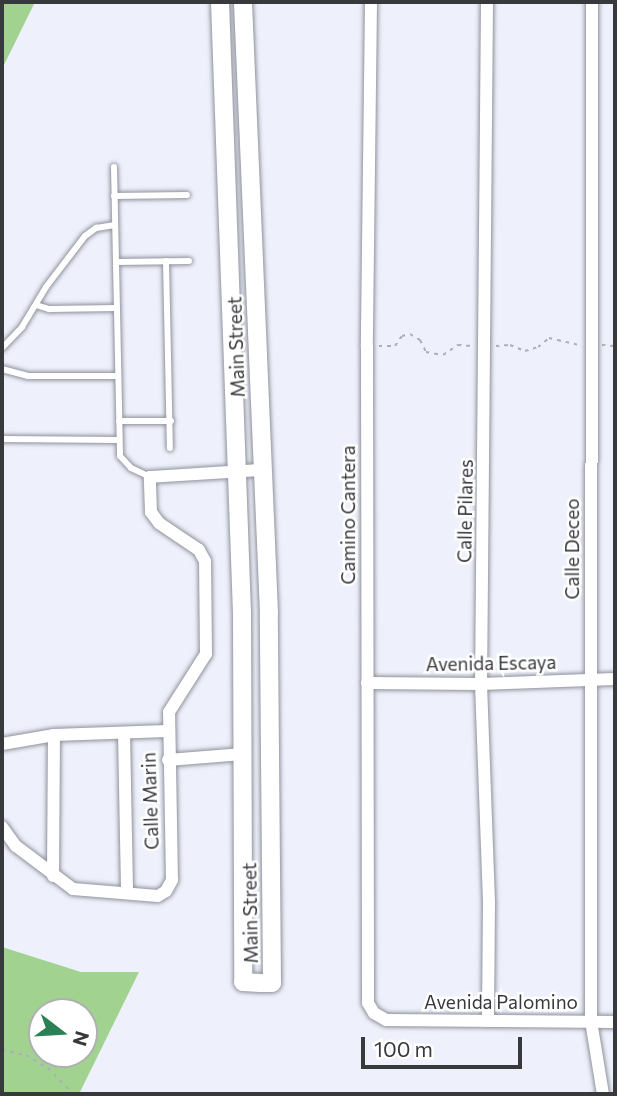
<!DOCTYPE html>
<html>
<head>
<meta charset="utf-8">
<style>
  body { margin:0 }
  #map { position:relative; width:617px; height:1096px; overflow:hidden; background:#eef1fb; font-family:Commissioner,sans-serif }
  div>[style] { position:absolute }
  .green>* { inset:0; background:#a1d290 }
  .path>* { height:2px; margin-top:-1px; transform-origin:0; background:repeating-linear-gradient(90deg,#acaeb6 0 3.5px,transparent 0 8.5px) }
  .roads { filter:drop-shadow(0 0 2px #8f929b) drop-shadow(0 0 2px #8f929b) }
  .service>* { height:6px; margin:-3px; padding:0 3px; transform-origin:3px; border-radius:3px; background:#fff }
  .minor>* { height:12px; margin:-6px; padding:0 6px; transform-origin:6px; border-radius:6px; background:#fff }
  .secondary>* { height:18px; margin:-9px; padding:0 9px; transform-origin:9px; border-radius:9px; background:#fff }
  span { translate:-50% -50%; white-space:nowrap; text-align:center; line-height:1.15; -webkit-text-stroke:5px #fff; paint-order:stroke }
  .street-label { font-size:19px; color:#38393d }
  .frame { position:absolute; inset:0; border:4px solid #38393d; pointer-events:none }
  .north { position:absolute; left:28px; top:998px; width:70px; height:70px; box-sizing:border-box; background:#fff; border:2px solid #afb0b1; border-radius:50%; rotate:107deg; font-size:19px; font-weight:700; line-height:28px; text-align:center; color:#38393d }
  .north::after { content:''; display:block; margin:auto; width:24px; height:32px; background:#2b8155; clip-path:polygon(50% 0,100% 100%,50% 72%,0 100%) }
  .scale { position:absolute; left:361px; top:1037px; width:161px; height:32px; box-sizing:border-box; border:4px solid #38393d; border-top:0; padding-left:9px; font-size:21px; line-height:24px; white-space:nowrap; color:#38393d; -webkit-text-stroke:5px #fff; paint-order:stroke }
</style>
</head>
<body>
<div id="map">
  <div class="green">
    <div style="clip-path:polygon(2px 2px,35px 2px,2px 69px)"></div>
    <div style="clip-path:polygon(evenodd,2px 947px,81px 972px,139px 972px,79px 1094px,2px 1094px,2px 947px,42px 1012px,84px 1012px,84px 1054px,42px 1054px,42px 1012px)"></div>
  </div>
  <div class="path">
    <div style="left:602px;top:345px;width:13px;rotate:4deg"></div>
    <div style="left:379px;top:346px;width:16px"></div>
    <div style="left:395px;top:346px;width:12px;rotate:-55deg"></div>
    <div style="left:402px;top:336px;width:8px;rotate:-14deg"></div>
    <div style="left:410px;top:334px;width:12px;rotate:31deg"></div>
    <div style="left:420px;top:340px;width:13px;rotate:63deg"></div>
    <div style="left:426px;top:352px;width:17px;rotate:10deg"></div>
    <div style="left:443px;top:355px;width:18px;rotate:-34deg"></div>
    <div style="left:458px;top:345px;width:15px;rotate:4deg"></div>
    <div style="left:496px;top:346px;width:14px;rotate:-4deg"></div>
    <div style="left:510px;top:345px;width:16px;rotate:22deg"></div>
    <div style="left:525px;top:351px;width:14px;rotate:-17deg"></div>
    <div style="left:538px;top:347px;width:14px;rotate:-39deg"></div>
    <div style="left:549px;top:338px;width:31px;rotate:13deg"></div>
    <div style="left:2px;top:1050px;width:25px;rotate:12deg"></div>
    <div style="left:26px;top:1055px;width:26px;rotate:31deg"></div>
    <div style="left:48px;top:1068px;width:36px;rotate:46deg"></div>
  </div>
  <div class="roads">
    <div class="service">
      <div style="left:114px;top:167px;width:289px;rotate:88.8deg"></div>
      <div style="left:120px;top:456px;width:16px;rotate:47deg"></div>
      <div style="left:131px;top:468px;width:21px;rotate:25deg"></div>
      <div style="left:114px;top:196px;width:73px;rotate:-0.8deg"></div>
      <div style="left:166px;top:261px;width:187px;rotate:88.8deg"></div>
      <div style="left:116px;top:262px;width:73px;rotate:-0.8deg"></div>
      <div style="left:36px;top:305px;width:14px;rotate:17deg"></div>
      <div style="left:49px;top:309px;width:68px;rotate:-0.8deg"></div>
      <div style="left:2px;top:348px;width:29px;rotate:-46deg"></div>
      <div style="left:22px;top:327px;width:47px;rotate:-59deg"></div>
      <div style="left:46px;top:287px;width:64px;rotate:-52.6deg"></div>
      <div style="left:85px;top:236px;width:14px;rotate:-36deg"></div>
      <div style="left:96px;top:228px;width:19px;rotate:-9deg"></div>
      <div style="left:2px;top:369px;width:27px;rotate:15deg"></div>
      <div style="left:28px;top:376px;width:90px"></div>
      <div style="left:119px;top:421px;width:52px"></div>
      <div style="left:2px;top:439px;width:117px;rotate:0.5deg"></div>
    </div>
    <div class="minor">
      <div style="left:371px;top:2px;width:345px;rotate:90.7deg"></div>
      <div style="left:367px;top:347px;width:656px;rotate:89.91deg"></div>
      <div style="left:368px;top:1003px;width:12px;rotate:59deg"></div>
      <div style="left:374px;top:1013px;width:14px;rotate:30deg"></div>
      <div style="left:386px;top:1020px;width:229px;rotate:0.5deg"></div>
      <div style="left:487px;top:2px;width:682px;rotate:90.5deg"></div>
      <div style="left:481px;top:684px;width:218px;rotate:87.9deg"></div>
      <div style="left:489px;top:902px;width:119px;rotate:90.5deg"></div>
      <div style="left:592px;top:2px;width:1019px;rotate:90.06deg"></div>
      <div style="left:591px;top:1021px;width:74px;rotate:80.7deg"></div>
      <div style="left:367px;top:683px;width:114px;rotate:0.5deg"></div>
      <div style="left:481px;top:684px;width:134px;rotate:-2.1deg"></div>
      <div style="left:124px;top:733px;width:160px;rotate:88.9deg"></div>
      <div style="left:2px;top:744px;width:53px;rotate:-9.8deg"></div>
      <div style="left:54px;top:735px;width:113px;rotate:-2deg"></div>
      <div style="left:168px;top:760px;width:75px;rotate:-4.6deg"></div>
      <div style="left:2px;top:827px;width:24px;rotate:54deg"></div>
      <div style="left:16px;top:846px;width:71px;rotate:37deg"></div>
      <div style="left:73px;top:889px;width:85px;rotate:4.7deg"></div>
      <div style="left:158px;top:896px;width:9px;rotate:-32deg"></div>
      <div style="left:166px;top:891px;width:13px;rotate:-61deg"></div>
      <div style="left:172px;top:880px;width:168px;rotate:-91deg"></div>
      <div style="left:169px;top:712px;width:69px;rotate:-57.5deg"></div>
      <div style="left:206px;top:654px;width:93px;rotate:-90.6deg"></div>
      <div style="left:205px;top:561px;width:13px;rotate:-119deg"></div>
      <div style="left:199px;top:550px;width:48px;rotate:-146deg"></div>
      <div style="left:159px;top:523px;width:14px;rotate:-126deg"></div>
      <div style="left:151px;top:512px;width:35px;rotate:-92deg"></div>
      <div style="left:150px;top:477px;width:112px;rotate:-3.6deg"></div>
      <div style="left:53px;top:876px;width:141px;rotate:-89.6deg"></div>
    </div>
    <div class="secondary">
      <div style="left:220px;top:2px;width:611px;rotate:87.94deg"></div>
      <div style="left:242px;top:613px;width:369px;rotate:89.8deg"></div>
      <div style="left:243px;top:982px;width:17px;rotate:3deg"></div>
      <div style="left:260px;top:983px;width:12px"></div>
      <div style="left:272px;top:983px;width:370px;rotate:-90.5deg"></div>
      <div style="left:269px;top:613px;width:612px;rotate:-92.44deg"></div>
    </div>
  </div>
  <div class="street-label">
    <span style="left:236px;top:347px;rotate:-92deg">Main Street</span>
    <span style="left:465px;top:511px;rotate:-89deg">Calle Pilares</span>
    <span style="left:348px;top:515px;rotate:-90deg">Camino Cantera</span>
    <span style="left:572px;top:549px;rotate:-90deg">Calle Deceo</span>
    <span style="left:491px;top:663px;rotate:-1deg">Avenida Escaya</span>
    <span style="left:150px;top:801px;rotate:-92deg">Calle Marin</span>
    <span style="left:250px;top:913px;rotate:-91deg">Main Street</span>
    <span style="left:501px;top:1002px">Avenida Palomino</span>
  </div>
  <div class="frame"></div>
  <div class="north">N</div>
  <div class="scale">100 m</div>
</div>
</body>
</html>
